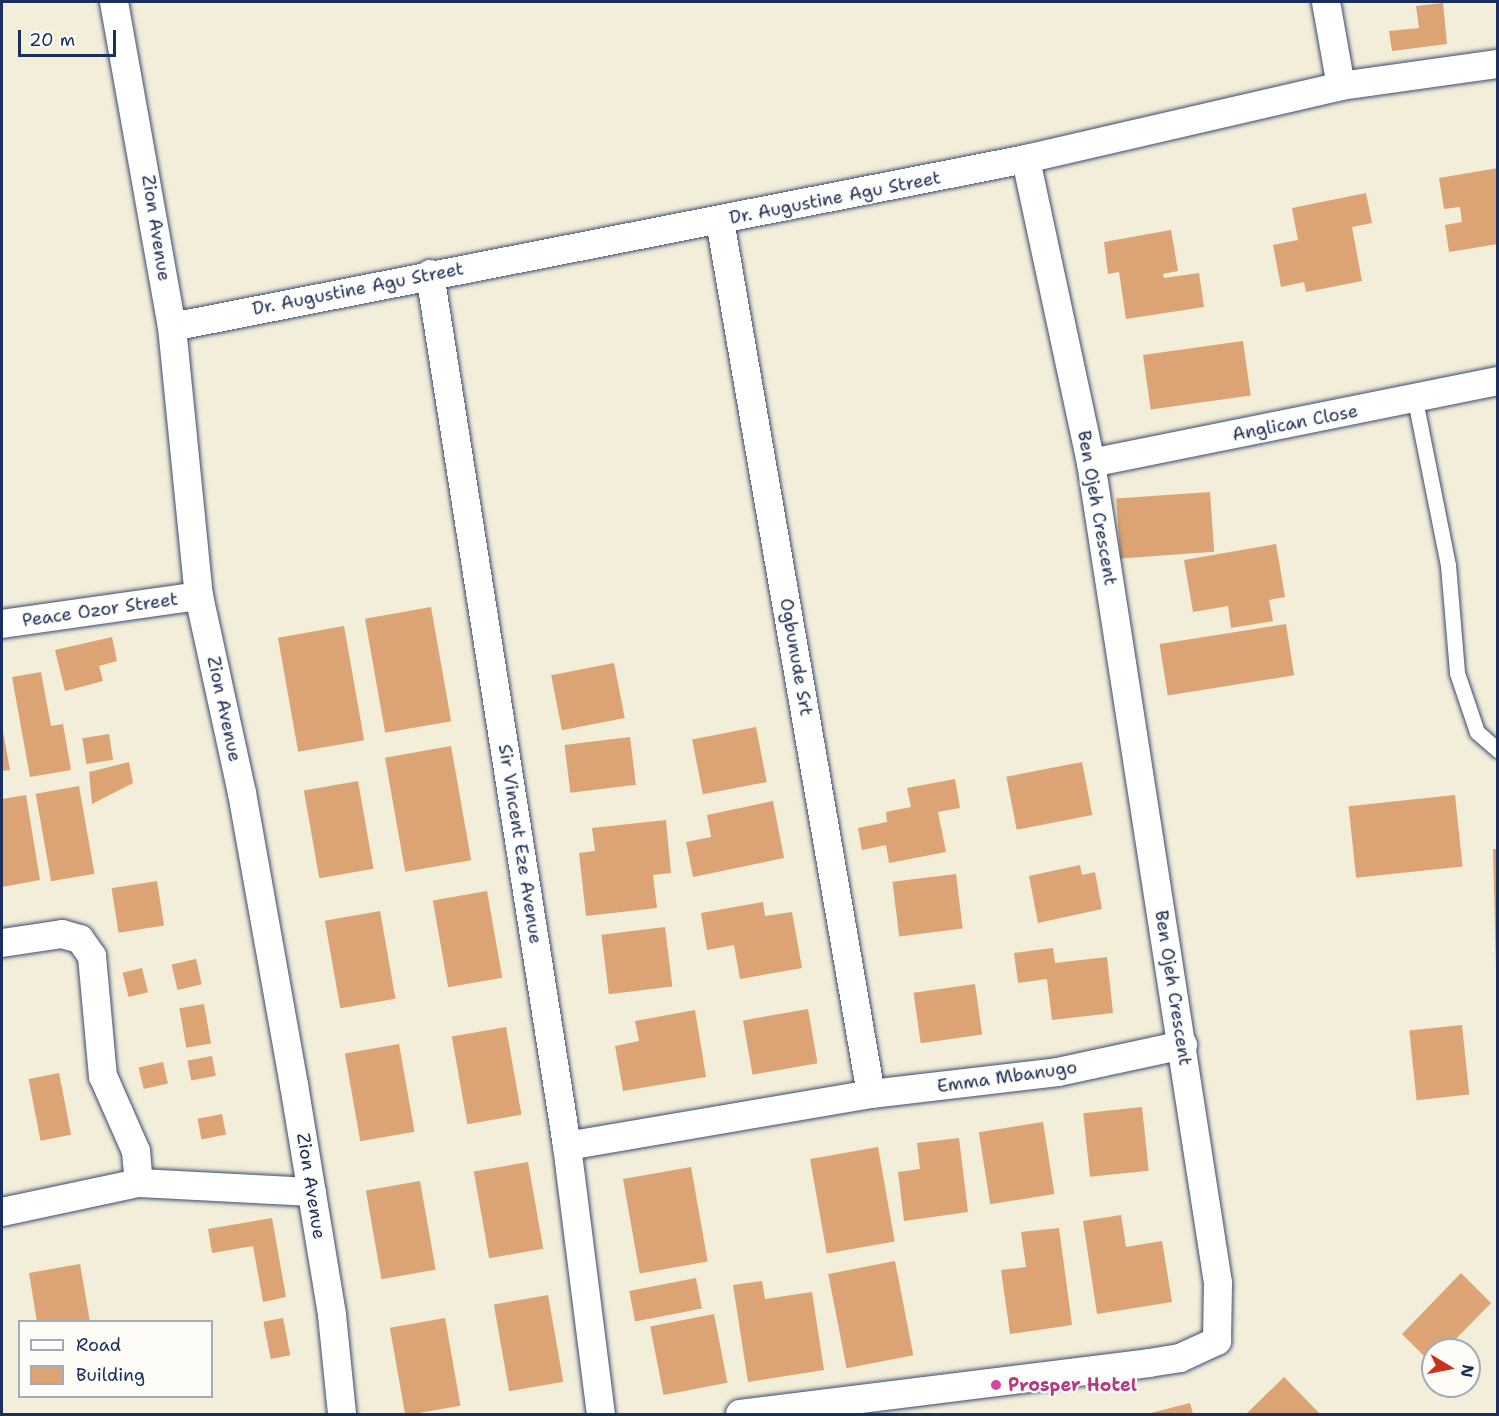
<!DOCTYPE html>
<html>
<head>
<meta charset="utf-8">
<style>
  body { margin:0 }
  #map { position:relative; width:1499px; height:1416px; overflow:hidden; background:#f3eeda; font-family:"Shantell Sans",sans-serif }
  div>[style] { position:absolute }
  .building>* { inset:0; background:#dca374; transform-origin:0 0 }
  .roads { filter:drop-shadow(0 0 2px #3b4c71) drop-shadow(0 0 2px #3b4c71) }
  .service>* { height:15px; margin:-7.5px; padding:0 7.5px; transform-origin:7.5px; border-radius:7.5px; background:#fff }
  .minor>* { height:28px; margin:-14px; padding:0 14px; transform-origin:14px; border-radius:14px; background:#fff }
  .dots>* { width:16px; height:16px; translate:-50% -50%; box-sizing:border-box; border:3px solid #fdfcf7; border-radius:50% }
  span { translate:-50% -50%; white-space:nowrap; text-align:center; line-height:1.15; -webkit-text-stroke:4.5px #fdfcf7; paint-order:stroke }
  .street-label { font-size:18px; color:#1b2f5e }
  .hotel-label { font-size:18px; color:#b23c85; font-weight:700 }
  .left { translate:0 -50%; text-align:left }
  .frame { position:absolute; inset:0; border:3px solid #1b2f5e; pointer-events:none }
  .legend { position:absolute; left:18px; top:1320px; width:195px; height:78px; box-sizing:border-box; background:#fdfcf7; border:2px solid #a3aaba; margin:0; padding:8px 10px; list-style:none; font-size:18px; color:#1b2f5e }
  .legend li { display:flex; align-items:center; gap:12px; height:30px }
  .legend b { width:30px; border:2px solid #a3aaba }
  .north { position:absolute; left:1421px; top:1338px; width:60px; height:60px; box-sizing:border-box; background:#fdfcf7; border:2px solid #a3aaba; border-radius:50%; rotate:100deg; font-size:16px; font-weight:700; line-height:24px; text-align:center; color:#1b2f5e }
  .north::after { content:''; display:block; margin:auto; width:21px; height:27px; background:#c8321e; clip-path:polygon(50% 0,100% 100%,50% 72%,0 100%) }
  .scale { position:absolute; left:18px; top:30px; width:98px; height:27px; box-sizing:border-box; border:3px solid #1b2f5e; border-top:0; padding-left:8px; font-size:18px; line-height:21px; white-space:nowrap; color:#1b2f5e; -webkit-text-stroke:4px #fdfcf7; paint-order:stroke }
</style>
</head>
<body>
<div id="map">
  <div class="building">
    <div style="clip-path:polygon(1443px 3px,1447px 44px,1392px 51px,1389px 31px,1419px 28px,1416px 6px)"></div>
    <div style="clip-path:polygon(1498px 168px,1498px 244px,1449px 252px,1445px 225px,1462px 222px,1460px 207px,1444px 209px,1439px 178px)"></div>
    <div style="clip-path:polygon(1366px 193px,1372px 223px,1352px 227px,1362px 281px,1306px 292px,1304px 282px,1281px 287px,1273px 245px,1298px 240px,1292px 208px)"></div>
    <div style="clip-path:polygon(1171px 230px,1178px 271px,1163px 274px,1164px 278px,1199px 273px,1204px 307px,1126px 319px,1119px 272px,1108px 274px,1104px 242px)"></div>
    <div style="left:1243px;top:341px;width:55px;height:101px;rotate:82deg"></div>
    <div style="left:1210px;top:492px;width:60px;height:94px;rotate:86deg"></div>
    <div style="clip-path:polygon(1276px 544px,1285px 597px,1269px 600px,1273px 621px,1231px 628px,1228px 606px,1193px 612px,1184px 560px)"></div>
    <div style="left:431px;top:607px;width:116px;height:67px;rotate:80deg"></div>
    <div style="left:1286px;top:624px;width:52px;height:128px;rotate:81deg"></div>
    <div style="left:344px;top:626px;width:116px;height:67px;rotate:80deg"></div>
    <div style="clip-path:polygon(112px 637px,117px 661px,99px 666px,103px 681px,65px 691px,55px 650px)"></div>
    <div style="left:614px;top:663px;width:56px;height:64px;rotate:79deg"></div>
    <div style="clip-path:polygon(41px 672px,51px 726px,63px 724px,71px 770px,30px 777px,12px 677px)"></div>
    <div style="clip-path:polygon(2px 726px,10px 770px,2px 771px)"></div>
    <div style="left:756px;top:727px;width:56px;height:65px;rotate:79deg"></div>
    <div style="left:109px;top:734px;width:26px;height:27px;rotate:81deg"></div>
    <div style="left:630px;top:737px;width:48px;height:66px;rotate:83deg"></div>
    <div style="left:451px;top:746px;width:116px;height:67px;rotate:80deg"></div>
    <div style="clip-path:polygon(129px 762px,133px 783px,92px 804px,89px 772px)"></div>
    <div style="left:1082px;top:762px;width:54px;height:77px;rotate:79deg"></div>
    <div style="clip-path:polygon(955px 779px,960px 808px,938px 812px,946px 852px,889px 863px,886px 845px,862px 850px,858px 828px,887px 822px,886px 812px,911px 807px,907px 788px)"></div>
    <div style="left:358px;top:781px;width:89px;height:55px;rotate:80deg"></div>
    <div style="left:79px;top:786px;width:89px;height:44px;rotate:80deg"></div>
    <div style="clip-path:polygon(26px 795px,40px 880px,2px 887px,2px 799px)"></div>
    <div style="left:1455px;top:795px;width:72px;height:107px;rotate:84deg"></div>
    <div style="clip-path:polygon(773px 801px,784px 858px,693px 877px,686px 842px,711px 837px,707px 815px)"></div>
    <div style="clip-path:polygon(666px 820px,671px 873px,653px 875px,657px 908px,586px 916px,579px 853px,595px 851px,592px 828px)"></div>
    <div style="clip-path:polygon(1493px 849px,1498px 849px,1498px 969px,1496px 969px)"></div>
    <div style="clip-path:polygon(1080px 865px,1082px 875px,1095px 872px,1102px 909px,1038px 923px,1029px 876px)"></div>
    <div style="left:956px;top:874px;width:55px;height:64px;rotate:83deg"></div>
    <div style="left:157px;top:881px;width:45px;height:46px;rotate:81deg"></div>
    <div style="left:487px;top:891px;width:88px;height:55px;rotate:80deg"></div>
    <div style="clip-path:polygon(763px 902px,765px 916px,792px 912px,802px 968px,740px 979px,734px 945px,707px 950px,701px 913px)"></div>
    <div style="left:380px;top:911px;width:89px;height:56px;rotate:80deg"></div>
    <div style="left:665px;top:927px;width:60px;height:64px;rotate:83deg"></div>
    <div style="clip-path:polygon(1053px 948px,1055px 963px,1107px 957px,1113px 1013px,1052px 1020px,1047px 979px,1018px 983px,1014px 953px)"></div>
    <div style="left:196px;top:959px;width:26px;height:25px;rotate:77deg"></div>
    <div style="left:142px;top:968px;width:25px;height:20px;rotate:76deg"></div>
    <div style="left:975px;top:984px;width:51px;height:62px;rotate:82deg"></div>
    <div style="left:204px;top:1004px;width:40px;height:25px;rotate:80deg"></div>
    <div style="left:808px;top:1009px;width:55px;height:66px;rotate:80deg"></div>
    <div style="clip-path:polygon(695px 1010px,706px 1077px,623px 1091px,615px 1046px,639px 1041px,635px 1021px)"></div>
    <div style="left:1462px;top:1025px;width:70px;height:53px;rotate:84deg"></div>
    <div style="left:506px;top:1027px;width:89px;height:55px;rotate:80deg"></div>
    <div style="left:399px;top:1044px;width:89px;height:55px;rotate:80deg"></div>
    <div style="left:212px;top:1056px;width:20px;height:25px;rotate:79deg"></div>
    <div style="left:163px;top:1062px;width:22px;height:25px;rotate:77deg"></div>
    <div style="left:59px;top:1073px;width:63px;height:31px;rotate:79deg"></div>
    <div style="left:1142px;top:1107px;width:64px;height:59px;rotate:84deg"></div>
    <div style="left:222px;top:1114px;width:21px;height:25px;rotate:79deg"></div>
    <div style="left:1043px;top:1122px;width:73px;height:65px;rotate:81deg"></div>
    <div style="clip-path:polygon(959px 1138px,968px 1212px,904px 1221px,898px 1172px,920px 1169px,917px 1143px)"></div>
    <div style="left:878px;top:1147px;width:96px;height:69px;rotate:80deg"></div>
    <div style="left:528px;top:1162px;width:88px;height:55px;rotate:80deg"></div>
    <div style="left:691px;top:1167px;width:96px;height:69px;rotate:80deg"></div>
    <div style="left:420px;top:1181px;width:90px;height:55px;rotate:80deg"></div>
    <div style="clip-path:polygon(1121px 1215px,1126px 1247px,1162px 1241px,1172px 1302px,1097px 1314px,1083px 1221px)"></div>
    <div style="clip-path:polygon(272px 1218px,286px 1297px,263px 1302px,253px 1246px,212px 1253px,208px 1229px)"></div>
    <div style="clip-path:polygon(1059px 1228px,1072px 1325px,1010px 1334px,1001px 1270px,1026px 1267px,1021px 1232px)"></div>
    <div style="left:895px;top:1261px;width:96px;height:68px;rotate:79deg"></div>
    <div style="clip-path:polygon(80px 1264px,90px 1322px,37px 1322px,29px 1273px)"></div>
    <div style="clip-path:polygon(1461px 1273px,1491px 1303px,1445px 1350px,1433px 1350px,1431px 1363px,1402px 1334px)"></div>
    <div style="left:696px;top:1278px;width:31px;height:68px;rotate:79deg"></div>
    <div style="clip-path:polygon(762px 1281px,765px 1299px,812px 1292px,824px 1370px,748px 1382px,733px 1285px)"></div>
    <div style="left:548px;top:1295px;width:88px;height:55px;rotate:80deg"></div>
    <div style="left:714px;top:1314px;width:70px;height:65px;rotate:79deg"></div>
    <div style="left:283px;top:1318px;width:38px;height:20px;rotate:79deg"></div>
    <div style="left:445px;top:1318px;width:89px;height:56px;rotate:80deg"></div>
    <div style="clip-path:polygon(1284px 1377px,1320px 1414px,1246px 1414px)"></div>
    <div style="clip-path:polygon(1190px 1403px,1193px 1414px,1147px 1414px)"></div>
  </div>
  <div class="roads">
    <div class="service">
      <div style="left:1415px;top:400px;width:168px;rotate:78.7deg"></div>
      <div style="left:1448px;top:565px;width:108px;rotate:85.2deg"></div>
      <div style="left:1457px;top:673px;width:62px;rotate:71.3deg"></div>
      <div style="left:1477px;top:732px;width:28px;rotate:41deg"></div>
    </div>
    <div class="minor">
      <div style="left:114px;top:2px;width:330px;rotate:79.9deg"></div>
      <div style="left:172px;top:327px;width:270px;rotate:84.3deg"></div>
      <div style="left:199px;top:596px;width:202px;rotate:77.7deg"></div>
      <div style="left:242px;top:793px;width:297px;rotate:79.9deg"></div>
      <div style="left:294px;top:1085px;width:233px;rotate:80.6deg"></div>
      <div style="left:332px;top:1315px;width:100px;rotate:84.2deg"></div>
      <div style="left:1326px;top:2px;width:85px;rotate:79.9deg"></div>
      <div style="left:720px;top:221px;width:886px;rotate:80.19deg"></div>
      <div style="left:430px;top:274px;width:883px;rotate:81.07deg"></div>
      <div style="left:567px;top:1146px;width:270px;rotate:82.8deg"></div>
      <div style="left:172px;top:327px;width:870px;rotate:-11.13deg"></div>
      <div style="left:1026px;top:159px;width:323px;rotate:-13deg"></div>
      <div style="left:1341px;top:86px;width:159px;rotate:-8deg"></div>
      <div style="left:1091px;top:463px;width:415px;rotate:-11.4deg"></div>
      <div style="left:2px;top:624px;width:199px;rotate:-8.1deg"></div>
      <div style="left:2px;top:943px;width:61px;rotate:-8.5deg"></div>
      <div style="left:62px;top:934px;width:19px;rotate:16deg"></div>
      <div style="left:80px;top:939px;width:21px;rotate:55deg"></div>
      <div style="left:92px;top:956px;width:121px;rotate:84.8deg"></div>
      <div style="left:103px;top:1076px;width:82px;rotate:66.3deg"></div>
      <div style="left:136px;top:1151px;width:32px;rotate:85deg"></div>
      <div style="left:567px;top:1146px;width:308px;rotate:-9.7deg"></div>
      <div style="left:871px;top:1094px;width:188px;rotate:-6.7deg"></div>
      <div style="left:1058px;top:1072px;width:128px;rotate:-12.2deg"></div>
      <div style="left:2px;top:1212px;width:140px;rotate:-12deg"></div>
      <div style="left:139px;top:1183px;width:173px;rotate:3deg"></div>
      <div style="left:740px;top:1414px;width:412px;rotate:-7.1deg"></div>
      <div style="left:1149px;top:1363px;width:31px;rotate:-9deg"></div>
      <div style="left:1180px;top:1358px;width:41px;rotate:-24.7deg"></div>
      <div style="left:1217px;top:1341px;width:58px;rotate:-89deg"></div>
      <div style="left:1218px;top:1283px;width:830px;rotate:-98.8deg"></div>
      <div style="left:1091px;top:463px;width:311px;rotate:-102.1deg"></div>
    </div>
  </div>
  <div class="dots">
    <div style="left:996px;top:1385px;background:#d1479c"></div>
  </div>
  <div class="street-label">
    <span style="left:835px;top:198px;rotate:-11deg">Dr. Augustine Agu Street</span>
    <span style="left:156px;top:228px;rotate:81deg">Zion Avenue</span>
    <span style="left:358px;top:289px;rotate:-11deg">Dr. Augustine Agu Street</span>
    <span style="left:1295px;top:423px;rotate:-11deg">Anglican Close</span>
    <span style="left:1097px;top:508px;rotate:80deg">Ben Ojeh Crescent</span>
    <span style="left:100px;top:610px;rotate:-8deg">Peace Ozor Street</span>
    <span style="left:796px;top:657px;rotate:80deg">Ogbunude Srt</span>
    <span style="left:224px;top:709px;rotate:78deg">Zion Avenue</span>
    <span style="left:520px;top:844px;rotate:81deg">Sir Vincent Eze Avenue</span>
    <span style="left:1173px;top:988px;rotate:81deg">Ben Ojeh Crescent</span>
    <span style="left:1007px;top:1077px;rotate:-8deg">Emma Mbanugo</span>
    <span style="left:311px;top:1186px;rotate:81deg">Zion Avenue</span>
  </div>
  <div class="hotel-label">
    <span class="left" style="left:1008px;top:1385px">Prosper Hotel</span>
  </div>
  <div class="frame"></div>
  <ul class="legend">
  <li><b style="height:8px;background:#fff"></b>Road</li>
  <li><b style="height:16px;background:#dca374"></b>Building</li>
  </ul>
  <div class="north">N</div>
  <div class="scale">20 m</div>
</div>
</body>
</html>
